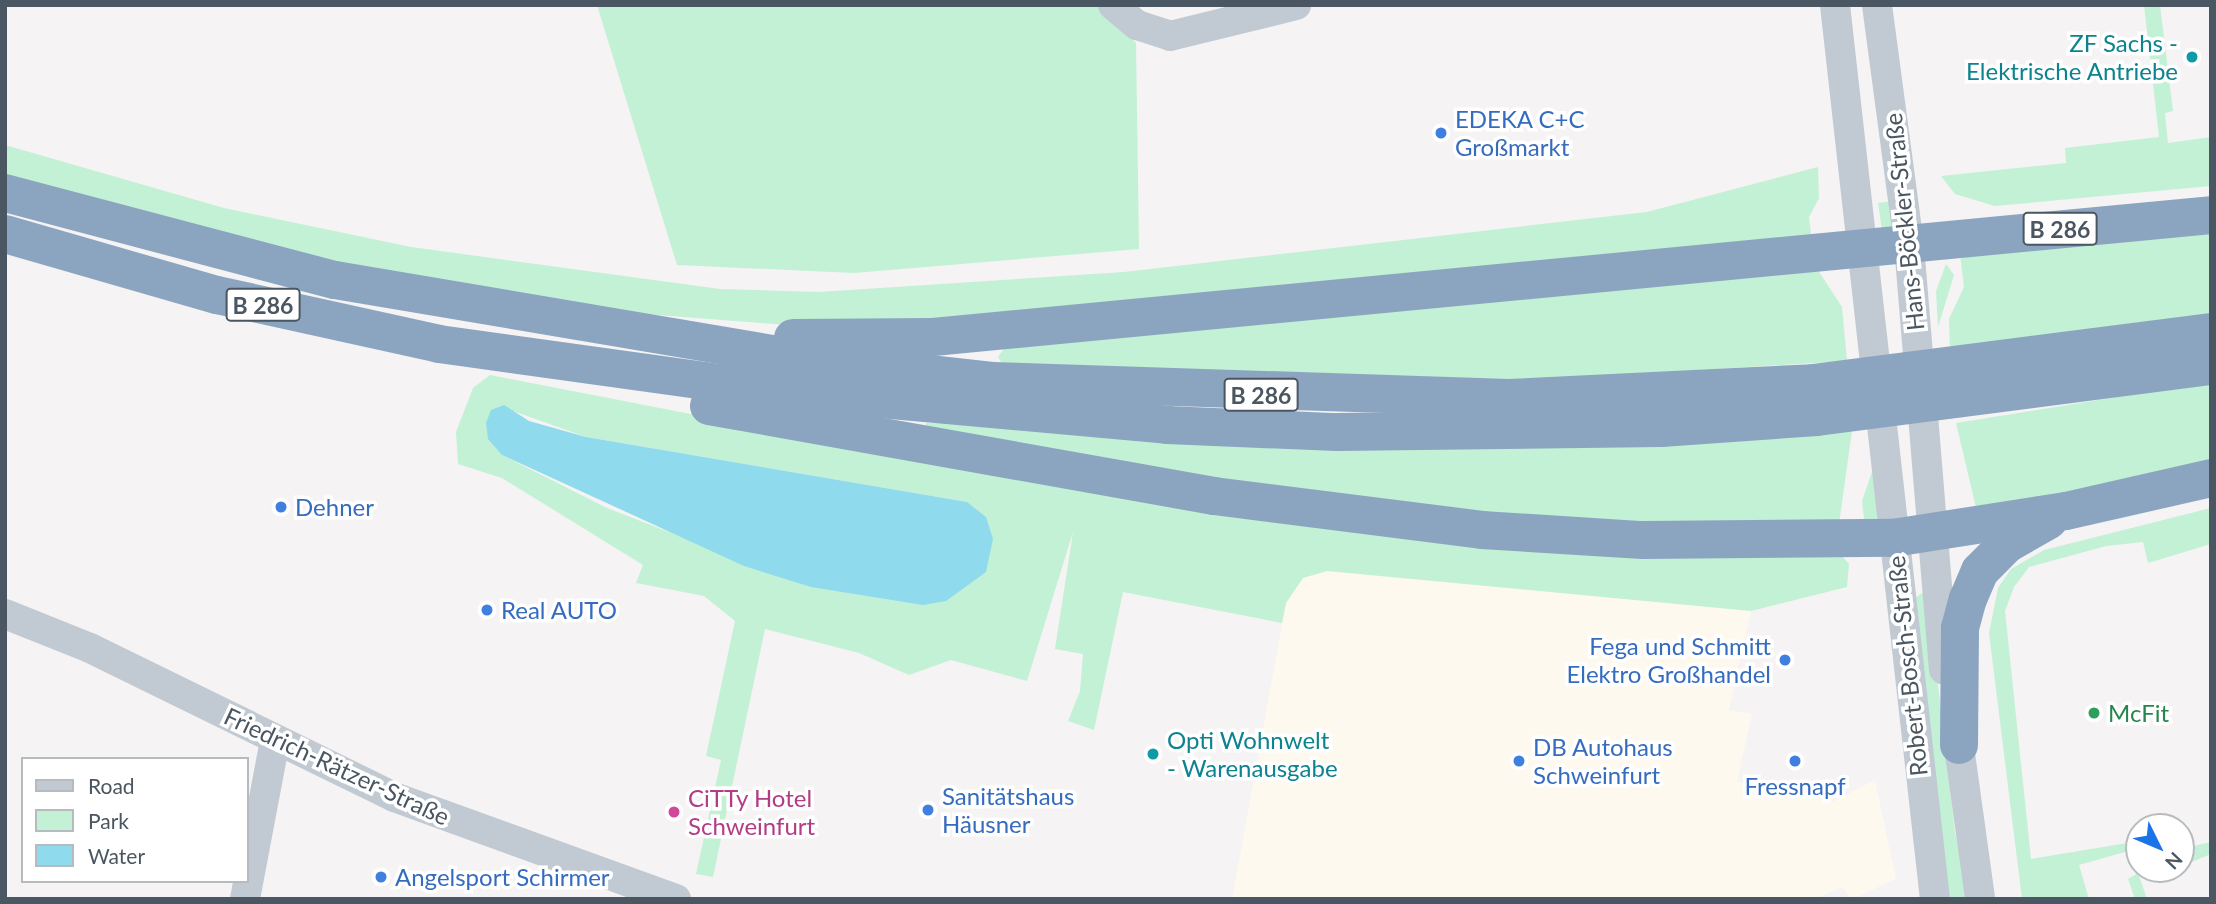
<!DOCTYPE html>
<html>
<head>
<meta charset="utf-8">
<style>
  body { margin:0 }
  #map { position:relative; width:2216px; height:904px; overflow:hidden; background:#f5f3f3; font-family:Lato,sans-serif }
  div>[style] { position:absolute }
  .commercial>* { inset:0; background:#fdf9ef }
  .green>* { inset:0; background:#c3f1d5 }
  .water>* { inset:0; background:#90daee }
  .minor>* { height:30px; margin:-15px; padding:0 15px; transform-origin:15px; border-radius:15px; background:#c1cad2 }
  .highway>* { height:38px; margin:-19px; padding:0 19px; transform-origin:19px; border-radius:19px; background:#8ba5c1 }
  .dots>* { width:19px; height:19px; translate:-50% -50%; box-sizing:border-box; border:4px solid #fff; border-radius:50% }
  span { translate:-50% -50%; white-space:nowrap; text-align:center; line-height:1.15; -webkit-text-stroke:7px #fff; paint-order:stroke }
  .shield-label span { padding:2px 5px; background:#fff; border:2px solid; border-radius:5px; -webkit-text-stroke-width:0 }
  .shield-label { font-size:23px; color:#4a5661; font-weight:700 }
  .culture-label { font-size:24px; color:#0d838f }
  .right { translate:-100% -50%; text-align:right }
  .left { translate:0 -50%; text-align:left }
  .shop-label { font-size:24px; color:#366cbe }
  .street-label { font-size:24px; color:#4a5661 }
  .leisure-label { font-size:24px; color:#27864d }
  .hotel-label { font-size:24px; color:#b23c85 }
  .frame { position:absolute; inset:0; border:7px solid #4a5661; pointer-events:none }
  .legend { position:absolute; left:21px; top:757px; width:228px; height:126px; box-sizing:border-box; background:#fff; border:2px solid #b7bbc0; margin:0; padding:9px 12px; list-style:none; font-size:21px; color:#4a5661 }
  .legend li { display:flex; align-items:center; gap:14px; height:35px }
  .legend b { width:35px; border:2px solid #b7bbc0 }
  .north { position:absolute; left:2125px; top:813px; width:70px; height:70px; box-sizing:border-box; background:#fff; border:2px solid #b7bbc0; border-radius:50%; rotate:133deg; font-size:19px; font-weight:700; line-height:28px; text-align:center; color:#4a5661 }
  .north::after { content:''; display:block; margin:auto; width:24px; height:32px; background:#1a73e8; clip-path:polygon(50% 0,100% 100%,50% 72%,0 100%) }
</style>
</head>
<body>
<div id="map">
  <div class="commercial">
    <div style="clip-path:polygon(1327px 570px,1751px 611px,1729px 710px,1752px 714px,1737px 782px,1832px 802px,1875px 780px,1896px 879px,1852px 899px,1842px 887px,1815px 899px,1232px 899px,1286px 603px,1303px 578px)"></div>
  </div>
  <div class="green">
    <div style="clip-path:polygon(597px 5px,1099px 5px,1136px 43px,1139px 249px,854px 273px,677px 265px)"></div>
    <div style="clip-path:polygon(2144px 5px,2160px 5px,2173px 111px,2165px 113px,2168px 143px,2211px 137px,2211px 186px,1995px 206px,1955px 194px,1941px 176px,2066px 163px,2065px 148px,2159px 137px)"></div>
    <div style="clip-path:polygon(5px 145px,224px 208px,411px 247px,720px 289px,819px 292px,1124px 272px,1647px 212px,1818px 167px,1819px 198px,1809px 217px,1812px 243px,877px 332px,632px 313px,267px 250px,5px 178px)"></div>
    <div style="clip-path:polygon(1893px 201px,1895px 227px,1882px 230px,1878px 203px)"></div>
    <div style="clip-path:polygon(2211px 228px,2211px 316px,1950px 350px,1949px 319px,1964px 287px,1960px 254px)"></div>
    <div style="clip-path:polygon(1946px 264px,1954px 275px,1938px 327px,1936px 291px)"></div>
    <div style="clip-path:polygon(1816px 267px,1842px 307px,1847px 361px,1537px 380px,1003px 365px,998px 357px,1005px 347px)"></div>
    <div style="clip-path:polygon(evenodd,490px 375px,829px 441px,1841px 555px,1849px 564px,1847px 587px,1751px 611px,1327px 571px,1303px 578px,1286px 603px,1282px 623px,1123px 592px,1094px 730px,1068px 721px,1080px 691px,1083px 654px,1055px 649px,1073px 532px,1027px 681px,951px 660px,909px 675px,859px 653px,765px 629px,713px 877px,696px 874px,721px 760px,706px 756px,735px 621px,704px 596px,636px 583px,643px 565px,502px 478px,458px 464px,456px 432px,473px 388px,490px 375px,513px 411px,586px 437px,967px 502px,811px 587px,607px 508px,502px 455px,513px 411px)"></div>
    <div style="clip-path:polygon(2211px 382px,2211px 466px,1978px 516px,1956px 423px)"></div>
    <div style="clip-path:polygon(926px 423px,1852px 431px,1838px 531px,1515px 523px,925px 435px)"></div>
    <div style="clip-path:polygon(1875px 463px,1879px 516px,1865px 528px,1862px 501px)"></div>
    <div style="clip-path:polygon(2211px 508px,2211px 544px,2148px 563px,2143px 542px,2106px 546px,2029px 567px,2014px 587px,2005px 611px,2031px 859px,2139px 841px,2139px 848px,2079px 865px,2089px 899px,2022px 899px,1989px 633px,1998px 588px,2011px 569px,2044px 550px)"></div>
    <div style="clip-path:polygon(1927px 589px,1955px 832px,1969px 899px,1950px 899px,1946px 880px,1913px 600px)"></div>
    <div style="clip-path:polygon(2211px 842px,2211px 854px,2182px 866px,2181px 849px)"></div>
    <div style="clip-path:polygon(2138px 873px,2147px 899px,2135px 899px,2128px 879px)"></div>
  </div>
  <div class="water">
    <div style="clip-path:polygon(504px 405px,529px 421px,586px 437px,967px 502px,986px 517px,993px 539px,986px 572px,946px 601px,923px 605px,811px 587px,744px 566px,502px 455px,488px 439px,486px 423px,491px 410px)"></div>
  </div>
  <div class="minor">
    <div style="left:1113px;top:5px;width:31px;rotate:40deg"></div>
    <div style="left:1137px;top:25px;width:35px;rotate:18deg"></div>
    <div style="left:1170px;top:36px;width:130px;rotate:-13.8deg"></div>
    <div style="left:1835px;top:5px;width:900px;rotate:83.62deg"></div>
    <div style="left:1877px;top:5px;width:242px;rotate:82.4deg"></div>
    <div style="left:1909px;top:245px;width:426px;rotate:85.3deg"></div>
    <div style="left:5px;top:614px;width:92px;rotate:21.8deg"></div>
    <div style="left:90px;top:648px;width:339px;rotate:26.1deg"></div>
    <div style="left:394px;top:797px;width:300px;rotate:19.9deg"></div>
    <div style="left:1956px;top:725px;width:176px;rotate:82.1deg"></div>
    <div style="left:245px;top:899px;width:162px;rotate:-79.3deg"></div>
  </div>
  <div class="highway">
    <div style="left:5px;top:193px;width:341px;rotate:14.8deg"></div>
    <div style="left:335px;top:280px;width:493px;rotate:9.6deg"></div>
    <div style="left:821px;top:362px;width:172px;rotate:6.3deg"></div>
    <div style="left:992px;top:381px;width:517px;rotate:1.88deg"></div>
    <div style="left:1509px;top:398px;width:304px;rotate:-2.8deg"></div>
    <div style="left:1813px;top:383px;width:401px;rotate:-7.3deg"></div>
    <div style="left:5px;top:234px;width:221px;rotate:16.1deg"></div>
    <div style="left:217px;top:295px;width:227px;rotate:12.4deg"></div>
    <div style="left:439px;top:344px;width:320px;rotate:7.9deg"></div>
    <div style="left:756px;top:388px;width:413px;rotate:5.1deg"></div>
    <div style="left:1167px;top:425px;width:170px;rotate:2.4deg"></div>
    <div style="left:1337px;top:432px;width:324px;rotate:-0.7deg"></div>
    <div style="left:1661px;top:428px;width:156px;rotate:-4deg"></div>
    <div style="left:1817px;top:417px;width:397px;rotate:-7.4deg"></div>
    <div style="left:793px;top:338px;width:140px;rotate:-0.4deg"></div>
    <div style="left:933px;top:337px;width:1284px;rotate:-5.45deg"></div>
    <div style="left:709px;top:406px;width:513px;rotate:10.11deg"></div>
    <div style="left:1214px;top:496px;width:270px;rotate:7.2deg"></div>
    <div style="left:1482px;top:530px;width:161px;rotate:3.6deg"></div>
    <div style="left:1643px;top:540px;width:250px;rotate:-0.5deg"></div>
    <div style="left:1893px;top:538px;width:175px;rotate:-8.9deg"></div>
    <div style="left:2066px;top:511px;width:149px;rotate:-12.8deg"></div>
    <div style="left:1959px;top:745px;width:117px;rotate:-89.5deg"></div>
    <div style="left:1960px;top:628px;width:30px;rotate:-75deg"></div>
    <div style="left:1968px;top:599px;width:30px;rotate:-67deg"></div>
    <div style="left:1980px;top:571px;width:38px;rotate:-45deg"></div>
    <div style="left:2007px;top:544px;width:48px;rotate:-29.7deg"></div>
  </div>
  <div class="dots">
    <div style="left:2192px;top:57px;background:#0f9aa8"></div>
    <div style="left:1441px;top:133px;background:#3f7fe0"></div>
    <div style="left:281px;top:507px;background:#3f7fe0"></div>
    <div style="left:487px;top:610px;background:#3f7fe0"></div>
    <div style="left:1785px;top:660px;background:#3f7fe0"></div>
    <div style="left:2094px;top:713px;background:#2e9e5b"></div>
    <div style="left:1153px;top:754px;background:#0f9aa8"></div>
    <div style="left:1519px;top:761px;background:#3f7fe0"></div>
    <div style="left:1795px;top:761px;background:#3f7fe0"></div>
    <div style="left:928px;top:810px;background:#3f7fe0"></div>
    <div style="left:674px;top:812px;background:#d1479c"></div>
    <div style="left:381px;top:877px;background:#3f7fe0"></div>
  </div>
  <div class="shield-label">
    <span style="left:2060px;top:229px">B 286</span>
    <span style="left:263px;top:305px">B 286</span>
    <span style="left:1261px;top:395px">B 286</span>
  </div>
  <div class="culture-label">
    <span class="right" style="left:2178px;top:57px">ZF Sachs -<br>Elektrische Antriebe</span>
    <span class="left" style="left:1167px;top:754px">Opti Wohnwelt<br>- Warenausgabe</span>
  </div>
  <div class="shop-label">
    <span class="left" style="left:1455px;top:133px">EDEKA C+C<br>Großmarkt</span>
    <span class="left" style="left:295px;top:507px">Dehner</span>
    <span class="left" style="left:501px;top:610px">Real AUTO</span>
    <span class="right" style="left:1771px;top:660px">Fega und Schmitt<br>Elektro Großhandel</span>
    <span class="left" style="left:1533px;top:761px">DB Autohaus<br>Schweinfurt</span>
    <span style="left:1795px;top:786px">Fressnapf</span>
    <span class="left" style="left:942px;top:810px">Sanitätshaus<br>Häusner</span>
    <span class="left" style="left:395px;top:877px">Angelsport Schirmer</span>
  </div>
  <div class="street-label">
    <span style="left:1904px;top:222px;rotate:-96deg">Hans-Böckler-Straße</span>
    <span style="left:1907px;top:666px;rotate:-96deg">Robert-Bosch-Straße</span>
    <span style="left:337px;top:766px;rotate:25deg">Friedrich-Rätzer-Straße</span>
  </div>
  <div class="leisure-label">
    <span class="left" style="left:2108px;top:713px">McFit</span>
  </div>
  <div class="hotel-label">
    <span class="left" style="left:688px;top:812px">CiTTy Hotel<br>Schweinfurt</span>
  </div>
  <div class="frame"></div>
  <ul class="legend">
  <li><b style="height:9px;background:#c1cad2"></b>Road</li>
  <li><b style="height:19px;background:#c3f1d5"></b>Park</li>
  <li><b style="height:19px;background:#90daee"></b>Water</li>
  </ul>
  <div class="north">N</div>
</div>
</body>
</html>
